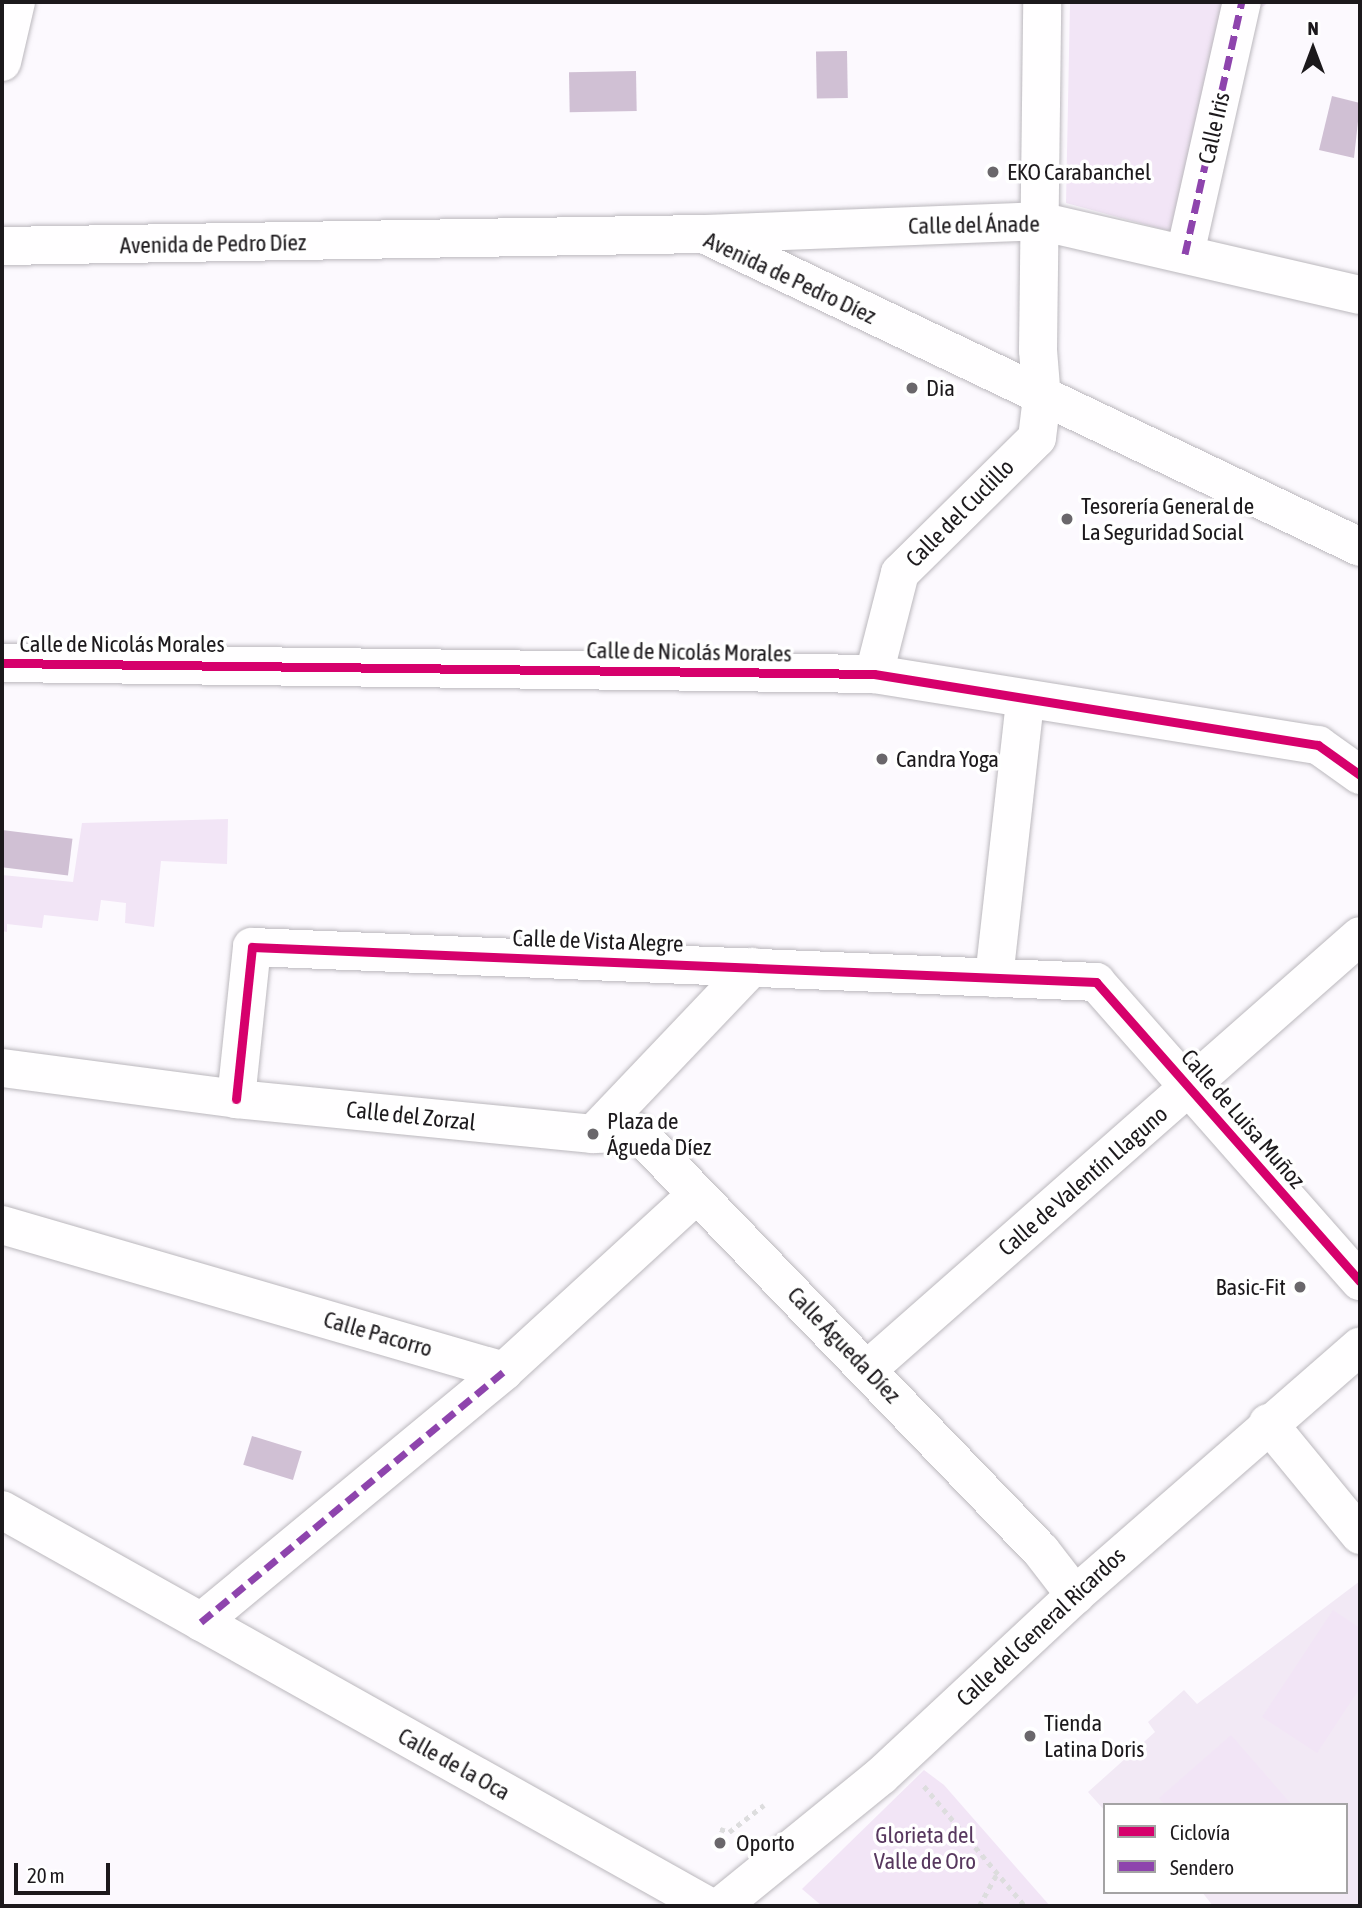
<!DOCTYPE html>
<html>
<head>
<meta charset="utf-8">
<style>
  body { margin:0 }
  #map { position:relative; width:1362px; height:1908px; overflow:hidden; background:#fcf9fe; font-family:"Asap Condensed",sans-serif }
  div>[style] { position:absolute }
  .built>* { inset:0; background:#f2e9f5 }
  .green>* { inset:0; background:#f2e5f6 }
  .water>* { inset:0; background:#d0c0d4; transform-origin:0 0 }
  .path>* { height:4.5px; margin-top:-2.25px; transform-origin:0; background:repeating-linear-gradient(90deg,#ddddde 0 5px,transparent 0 10px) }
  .roads { filter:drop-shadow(0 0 2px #bbb8bd) drop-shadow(0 0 2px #bbb8bd) }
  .minor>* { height:38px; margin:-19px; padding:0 19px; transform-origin:19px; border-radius:19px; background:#fffeff }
  .major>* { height:38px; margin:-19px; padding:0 19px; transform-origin:19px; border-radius:19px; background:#fffeff }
  .quiet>* { height:7px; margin-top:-3.5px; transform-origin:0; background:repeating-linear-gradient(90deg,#8e44ad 0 14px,transparent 0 21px) }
  .cycleway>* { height:9px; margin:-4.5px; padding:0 4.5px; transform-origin:4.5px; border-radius:4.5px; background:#d6006c }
  .dots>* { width:19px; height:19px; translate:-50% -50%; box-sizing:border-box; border:4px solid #fff; border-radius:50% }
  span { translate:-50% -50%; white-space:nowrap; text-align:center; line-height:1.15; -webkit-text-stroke:7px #fff; paint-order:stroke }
  .street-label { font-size:23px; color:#1c191c }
  .poi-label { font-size:23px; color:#1c191c }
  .left { translate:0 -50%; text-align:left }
  .right { translate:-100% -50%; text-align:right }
  .park-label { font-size:23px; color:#58385f }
  .frame { position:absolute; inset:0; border:4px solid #1c191c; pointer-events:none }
  .legend { position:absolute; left:1103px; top:1803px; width:245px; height:91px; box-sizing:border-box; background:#fff; border:2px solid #a4a3a4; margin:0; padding:9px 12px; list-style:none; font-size:21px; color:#1c191c }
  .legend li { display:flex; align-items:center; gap:14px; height:35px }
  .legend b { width:35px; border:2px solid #a4a3a4 }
  .north { position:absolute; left:1278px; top:14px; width:70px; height:70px; -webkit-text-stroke:5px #fff; paint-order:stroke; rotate:0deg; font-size:19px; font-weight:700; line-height:28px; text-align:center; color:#1c191c }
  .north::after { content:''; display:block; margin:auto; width:24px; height:32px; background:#1c191c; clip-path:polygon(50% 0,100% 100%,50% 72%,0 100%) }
  .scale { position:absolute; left:14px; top:1863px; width:96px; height:32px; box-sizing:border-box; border:4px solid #1c191c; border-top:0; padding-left:9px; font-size:21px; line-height:24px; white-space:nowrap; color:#1c191c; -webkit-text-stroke:5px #fff; paint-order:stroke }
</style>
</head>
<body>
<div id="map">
  <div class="built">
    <div style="clip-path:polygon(1360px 1581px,1360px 1906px,1213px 1906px,1202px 1892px,1346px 1892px,1346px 1805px,1105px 1805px,1105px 1811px,1088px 1792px,1155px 1732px,1148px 1722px,1184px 1690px,1197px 1704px)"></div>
  </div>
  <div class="green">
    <div style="clip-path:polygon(1070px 2px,1270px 2px,1251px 14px,1201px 227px,1213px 243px,1066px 203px)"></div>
    <div style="clip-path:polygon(228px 819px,227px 864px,161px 861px,154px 927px,125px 923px,126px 903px,101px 900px,98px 921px,44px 915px,42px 928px,7px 924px,7px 932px,2px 931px,2px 875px,73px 882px,82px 823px)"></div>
    <div style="clip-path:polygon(1333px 1610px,1360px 1628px,1360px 1688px,1317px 1753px,1262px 1717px)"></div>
    <div style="clip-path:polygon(1231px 1735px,1292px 1805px,1165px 1805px,1159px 1798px)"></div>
    <div style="clip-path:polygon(924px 1770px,944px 1785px,1050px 1906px,822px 1906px,802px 1889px)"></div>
  </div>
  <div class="water">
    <div style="left:847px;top:51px;width:47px;height:31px;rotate:89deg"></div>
    <div style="left:636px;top:71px;width:40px;height:67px;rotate:89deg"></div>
    <div style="clip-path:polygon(1332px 96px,1360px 103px,1354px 158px,1319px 150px)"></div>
    <div style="left:2px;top:830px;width:71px;height:37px;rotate:7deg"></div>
    <div style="left:252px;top:1436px;width:52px;height:30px;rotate:17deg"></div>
  </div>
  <div class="path">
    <div style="left:924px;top:1786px;width:157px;rotate:49.9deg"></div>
    <div style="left:720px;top:1829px;width:9px;rotate:18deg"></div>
    <div style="left:729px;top:1832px;width:44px;rotate:-37.6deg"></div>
    <div style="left:979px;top:1906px;width:35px;rotate:-61deg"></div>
  </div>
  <div class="roads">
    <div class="minor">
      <div style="left:2px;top:62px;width:62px;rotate:-76.9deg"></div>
      <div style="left:710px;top:237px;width:720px;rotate:25.5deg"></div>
      <div style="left:2px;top:246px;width:703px;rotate:-0.98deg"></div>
      <div style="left:705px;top:234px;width:334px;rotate:-2.2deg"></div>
      <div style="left:1039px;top:221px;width:329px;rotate:13deg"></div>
      <div style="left:1185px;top:254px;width:258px;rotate:-77.3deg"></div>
      <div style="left:2px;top:663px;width:872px;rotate:0.72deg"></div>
      <div style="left:874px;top:674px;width:450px;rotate:9.1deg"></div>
      <div style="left:1318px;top:745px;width:52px;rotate:35.5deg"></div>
      <div style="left:874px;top:674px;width:104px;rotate:-75.6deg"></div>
      <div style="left:900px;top:573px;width:192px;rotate:-44.6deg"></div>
      <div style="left:1037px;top:438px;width:39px;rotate:-83deg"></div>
      <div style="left:1042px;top:399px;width:49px;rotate:-94.7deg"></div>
      <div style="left:1038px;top:350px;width:348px;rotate:-89.3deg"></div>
      <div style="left:994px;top:978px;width:280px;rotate:-83.6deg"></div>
      <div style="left:2px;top:1068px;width:236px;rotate:7.5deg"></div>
      <div style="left:236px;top:1099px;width:359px;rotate:5.6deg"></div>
      <div style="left:593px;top:1134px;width:45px;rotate:-1.3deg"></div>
      <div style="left:638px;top:1133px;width:581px;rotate:46.05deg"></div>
      <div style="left:1041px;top:1551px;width:56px;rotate:52.3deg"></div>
      <div style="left:236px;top:1099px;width:153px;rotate:-84deg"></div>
      <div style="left:252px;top:947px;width:845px;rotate:2.37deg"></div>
      <div style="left:1096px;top:982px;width:399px;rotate:48.6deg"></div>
      <div style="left:593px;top:1134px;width:231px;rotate:-46.4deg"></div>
      <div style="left:2px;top:1225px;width:523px;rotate:16.22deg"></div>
      <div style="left:504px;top:1371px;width:259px;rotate:-42.5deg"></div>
      <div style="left:868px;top:1369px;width:655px;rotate:-41.35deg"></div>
      <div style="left:1268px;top:1423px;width:145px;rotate:50.6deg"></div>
      <div style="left:201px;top:1622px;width:393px;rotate:-39.6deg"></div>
    </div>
    <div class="major">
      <div style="left:2px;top:1510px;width:809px;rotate:29.29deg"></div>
      <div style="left:721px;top:1906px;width:206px;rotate:-39.1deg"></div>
      <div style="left:881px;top:1776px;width:265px;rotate:-43deg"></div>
      <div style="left:1075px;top:1595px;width:378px;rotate:-41.1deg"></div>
    </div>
  </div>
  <div class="quiet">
    <div style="left:1185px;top:254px;width:258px;rotate:-77.3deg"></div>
    <div style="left:201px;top:1622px;width:393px;rotate:-39.6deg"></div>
  </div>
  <div class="cycleway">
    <div style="left:2px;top:663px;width:872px;rotate:0.72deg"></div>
    <div style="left:874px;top:674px;width:450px;rotate:9.1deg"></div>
    <div style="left:1318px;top:745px;width:52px;rotate:35.5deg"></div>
    <div style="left:236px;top:1099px;width:153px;rotate:-84deg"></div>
    <div style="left:252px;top:947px;width:845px;rotate:2.37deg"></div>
    <div style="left:1096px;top:982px;width:399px;rotate:48.6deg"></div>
  </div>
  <div class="dots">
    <div style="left:993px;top:172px;background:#6a676b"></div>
    <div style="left:912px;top:388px;background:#6a676b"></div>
    <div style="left:1067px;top:519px;background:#6a676b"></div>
    <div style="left:882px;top:759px;background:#6a676b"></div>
    <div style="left:593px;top:1134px;background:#6a676b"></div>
    <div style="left:1300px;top:1287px;background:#6a676b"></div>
    <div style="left:1030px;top:1736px;background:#6a676b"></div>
    <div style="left:720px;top:1843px;background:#6a676b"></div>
  </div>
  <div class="street-label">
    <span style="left:1214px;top:128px;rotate:-77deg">Calle Iris</span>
    <span style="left:974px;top:225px;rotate:-1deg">Calle del Ánade</span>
    <span style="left:213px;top:244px;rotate:-1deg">Avenida de Pedro Díez</span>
    <span style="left:790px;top:278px;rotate:25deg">Avenida de Pedro Díez</span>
    <span style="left:960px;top:513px;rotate:-45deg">Calle del Cuclillo</span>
    <span style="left:122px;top:644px">Calle de Nicolás Morales</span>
    <span style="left:689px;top:652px;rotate:1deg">Calle de Nicolás Morales</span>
    <span style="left:598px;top:941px;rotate:2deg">Calle de Vista Alegre</span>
    <span style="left:411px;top:1116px;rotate:6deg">Calle del Zorzal</span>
    <span style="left:1243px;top:1119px;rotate:49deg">Calle de Luisa Muñoz</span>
    <span style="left:1083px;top:1181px;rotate:-41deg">Calle de Valentín Llaguno</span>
    <span style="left:378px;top:1334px;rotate:16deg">Calle Pacorro</span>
    <span style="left:844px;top:1345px;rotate:46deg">Calle Águeda Díez</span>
    <span style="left:1041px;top:1627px;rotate:-43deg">Calle del General Ricardos</span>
    <span style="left:454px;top:1764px;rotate:29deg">Calle de la Oca</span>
  </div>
  <div class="poi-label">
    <span class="left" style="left:1007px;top:172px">EKO Carabanchel</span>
    <span class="left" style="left:926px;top:388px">Dia</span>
    <span class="left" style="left:1081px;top:519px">Tesorería General de<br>La Seguridad Social</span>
    <span class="left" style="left:896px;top:759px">Candra Yoga</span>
    <span class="left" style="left:607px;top:1134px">Plaza de<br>Águeda Díez</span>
    <span class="right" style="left:1286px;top:1287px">Basic-Fit</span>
    <span class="left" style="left:1044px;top:1736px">Tienda<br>Latina Doris</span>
    <span class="left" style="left:736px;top:1843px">Oporto</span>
  </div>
  <div class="park-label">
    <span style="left:925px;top:1848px">Glorieta del<br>Valle de Oro</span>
  </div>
  <div class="frame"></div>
  <ul class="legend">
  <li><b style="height:9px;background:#d6006c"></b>Ciclovía</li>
  <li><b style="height:9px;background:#8e44ad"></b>Sendero</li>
  </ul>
  <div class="north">N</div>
  <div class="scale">20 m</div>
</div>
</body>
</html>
